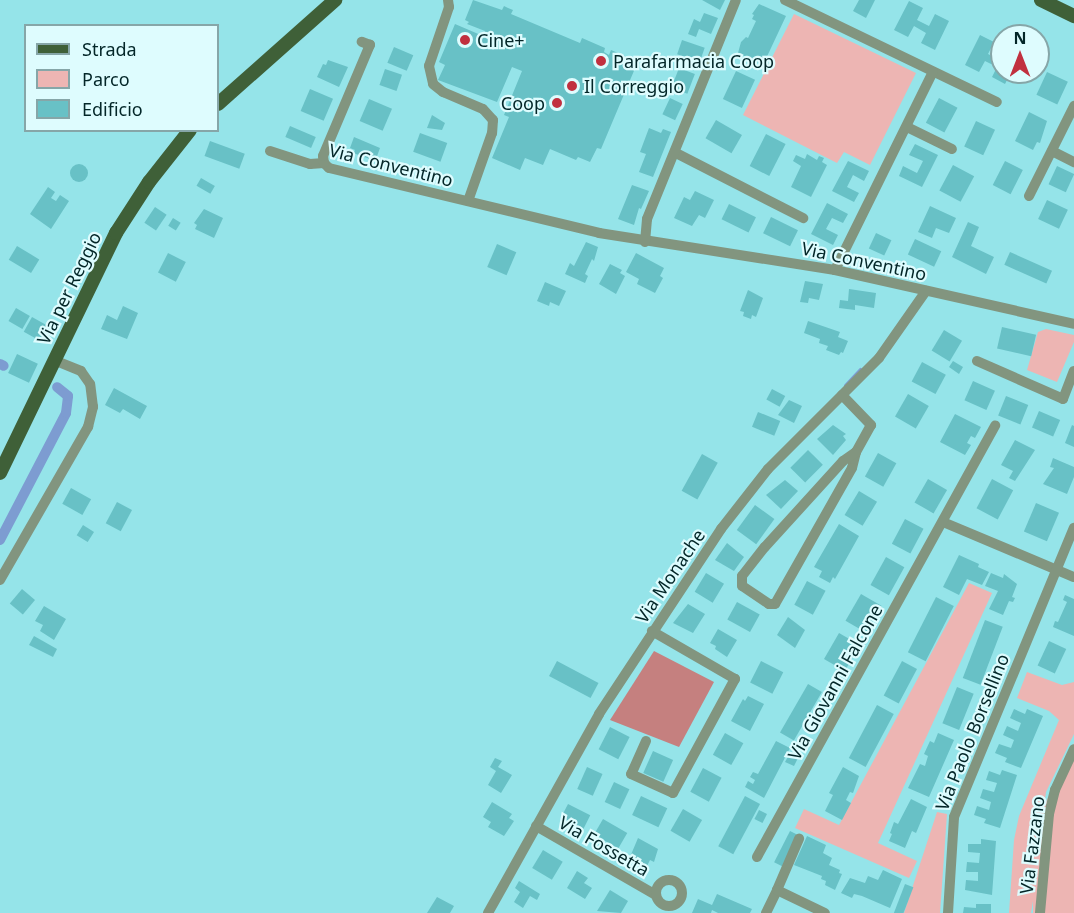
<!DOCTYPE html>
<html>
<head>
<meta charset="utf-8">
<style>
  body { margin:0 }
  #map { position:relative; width:1074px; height:913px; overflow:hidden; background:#95e4e9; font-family:"Noto Sans",sans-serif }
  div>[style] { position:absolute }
  .green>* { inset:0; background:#edb5b3 }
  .forest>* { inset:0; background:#c5807f }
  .stream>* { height:3px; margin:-1.5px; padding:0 1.5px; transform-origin:1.5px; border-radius:1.5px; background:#7d9cd1 }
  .canal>* { height:10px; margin:-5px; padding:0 5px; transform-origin:5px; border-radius:5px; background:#7d9cd1 }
  .building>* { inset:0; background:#68c1c6; transform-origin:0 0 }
  .round { border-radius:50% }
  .minor>* { height:10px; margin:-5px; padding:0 5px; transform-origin:5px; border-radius:5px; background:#82957f }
  .minor>.ring { margin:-5px; padding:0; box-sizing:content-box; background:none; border:10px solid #82957f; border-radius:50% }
  .major>* { height:14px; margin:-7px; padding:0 7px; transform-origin:7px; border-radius:7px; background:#3f6038 }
  .dots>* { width:16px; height:16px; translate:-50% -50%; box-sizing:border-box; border:3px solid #defcfe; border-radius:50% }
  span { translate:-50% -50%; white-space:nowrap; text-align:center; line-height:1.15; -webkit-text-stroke:4.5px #defcfe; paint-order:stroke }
  .poi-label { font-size:18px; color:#032628 }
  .left { translate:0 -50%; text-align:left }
  .right { translate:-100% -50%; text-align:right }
  .street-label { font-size:18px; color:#032628 }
  .legend { position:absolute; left:24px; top:24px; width:195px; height:108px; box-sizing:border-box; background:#defcfe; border:2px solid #86a6a8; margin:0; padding:8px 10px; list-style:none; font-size:18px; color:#032628 }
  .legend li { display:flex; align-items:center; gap:12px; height:30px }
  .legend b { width:30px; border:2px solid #86a6a8 }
  .north { position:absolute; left:990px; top:24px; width:60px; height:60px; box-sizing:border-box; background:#defcfe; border:2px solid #86a6a8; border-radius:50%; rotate:0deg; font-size:16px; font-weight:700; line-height:24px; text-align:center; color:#032628 }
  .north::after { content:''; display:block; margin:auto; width:21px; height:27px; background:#c1303f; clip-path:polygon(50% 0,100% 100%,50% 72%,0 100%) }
</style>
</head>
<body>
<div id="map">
  <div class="green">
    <div style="clip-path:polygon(794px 14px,916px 73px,870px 165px,844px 152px,837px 163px,743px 115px)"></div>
    <div style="clip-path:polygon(1046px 329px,1074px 335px,1074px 342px,1057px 382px,1027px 370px,1038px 332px)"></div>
    <div style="clip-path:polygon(969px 583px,992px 593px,878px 843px,917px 861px,909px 878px,795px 828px,804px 809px,839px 825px)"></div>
    <div style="clip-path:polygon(1027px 672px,1062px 685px,1074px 682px,1074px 734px,1046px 792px,1044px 806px,1074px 743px,1074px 913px,1033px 913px,1033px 901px,1031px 913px,1009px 913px,1014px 840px,1019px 816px,1059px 720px,1049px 711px,1017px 698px)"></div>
    <div style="clip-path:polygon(937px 812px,947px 814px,940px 913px,904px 913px)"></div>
  </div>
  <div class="forest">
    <div style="clip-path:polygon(654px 651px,714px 682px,679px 747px,610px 720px)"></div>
  </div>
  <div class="stream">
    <div style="left:845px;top:385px;width:22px;rotate:-47deg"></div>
  </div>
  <div class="canal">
    <div style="left:0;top:364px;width:4px;rotate:27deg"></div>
    <div style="left:0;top:540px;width:143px;rotate:-62.5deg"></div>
    <div style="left:66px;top:413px;width:17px;rotate:-83deg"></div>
    <div style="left:68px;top:396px;width:14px;rotate:-141deg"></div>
  </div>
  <div class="building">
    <div style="clip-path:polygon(473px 0,502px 10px,504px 6px,508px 8px,513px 10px,511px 14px,580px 43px,582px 38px,605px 48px,604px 52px,609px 55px,611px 50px,630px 58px,628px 62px,636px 66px,601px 149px,597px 148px,590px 162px,578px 157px,576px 160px,550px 149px,543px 165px,525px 158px,520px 170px,492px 158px,509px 117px,504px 115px,522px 71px,512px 67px,497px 102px,438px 80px,445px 65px,439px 62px,455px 24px,483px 36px,485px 31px,467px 24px,469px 22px,465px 20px)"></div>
    <div style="clip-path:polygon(702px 0,725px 0,720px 10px)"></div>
    <div style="clip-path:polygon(859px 0,875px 0,866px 18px,853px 11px)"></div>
    <div style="clip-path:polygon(909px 1px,923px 8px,917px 20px,929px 26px,935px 14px,949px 21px,935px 50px,921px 43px,926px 33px,914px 26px,908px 37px,894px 30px)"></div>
    <div style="clip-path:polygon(759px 4px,786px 16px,763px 65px,738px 53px,741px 42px,746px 37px,748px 38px,756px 21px,752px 19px,754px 15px,752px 14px)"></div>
    <div style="clip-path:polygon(704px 13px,718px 18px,711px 34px,699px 29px,696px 37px,688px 34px,694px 19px,700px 22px)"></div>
    <div style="clip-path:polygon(980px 35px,994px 42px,988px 54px,1000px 60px,1002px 56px,1002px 72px,1011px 72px,1005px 84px,992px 77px,997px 67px,985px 61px,979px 72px,965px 65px)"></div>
    <div style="left:682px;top:40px;width:24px;height:15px;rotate:19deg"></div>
    <div style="left:394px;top:47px;width:21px;height:17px;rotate:23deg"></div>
    <div style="clip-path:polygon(328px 60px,348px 67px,339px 87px,317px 77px,323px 64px,326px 65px)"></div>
    <div style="left:679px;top:68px;width:17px;height:21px;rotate:21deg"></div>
    <div style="left:385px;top:69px;width:18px;height:17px;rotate:19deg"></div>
    <div style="left:736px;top:71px;width:21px;height:31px;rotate:25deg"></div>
    <div style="left:1047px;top:72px;width:23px;height:25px;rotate:25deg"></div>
    <div style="left:310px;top:89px;width:25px;height:24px;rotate:23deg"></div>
    <div style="left:670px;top:98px;width:14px;height:18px;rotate:25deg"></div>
    <div style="left:939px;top:98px;width:21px;height:28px;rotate:28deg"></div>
    <div style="left:369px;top:99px;width:25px;height:24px;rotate:23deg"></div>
    <div style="clip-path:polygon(1029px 112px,1047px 121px,1040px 143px,1037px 142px,1033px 150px,1015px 141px)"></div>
    <div style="clip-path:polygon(432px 115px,445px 123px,442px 130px,427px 128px)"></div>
    <div style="left:716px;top:120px;width:30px;height:21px;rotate:30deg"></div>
    <div style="left:976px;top:121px;width:21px;height:28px;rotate:25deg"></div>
    <div style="left:290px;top:126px;width:28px;height:12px;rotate:23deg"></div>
    <div style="clip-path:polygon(649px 128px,661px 133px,663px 129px,671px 132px,653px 177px,639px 172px,646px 154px,640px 152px)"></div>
    <div style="left:420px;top:133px;width:29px;height:20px;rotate:20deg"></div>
    <div style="left:766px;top:134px;width:22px;height:36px;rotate:27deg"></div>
    <div style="clip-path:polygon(354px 137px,380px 148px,376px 159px,371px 157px,370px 159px,353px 153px,355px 150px,350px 148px)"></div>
    <div style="left:210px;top:141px;width:37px;height:16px;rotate:20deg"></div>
    <div style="clip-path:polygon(915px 144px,938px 155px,922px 187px,899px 176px,903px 166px,917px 173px,923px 161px,909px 155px)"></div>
    <div style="clip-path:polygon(807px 154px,817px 160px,819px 156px,824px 158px,822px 162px,827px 165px,811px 197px,791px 187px,801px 166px,793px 161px,796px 155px,805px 159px)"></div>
    <div style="clip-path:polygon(848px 161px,869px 171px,864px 181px,853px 175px,847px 187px,859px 193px,854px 202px,832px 191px)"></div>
    <div style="left:1005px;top:161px;width:20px;height:27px;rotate:27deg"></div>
    <div class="round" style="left:70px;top:164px;width:18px;height:18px"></div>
    <div style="left:953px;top:165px;width:24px;height:29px;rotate:28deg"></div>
    <div style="left:1057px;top:166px;width:19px;height:20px;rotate:25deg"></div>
    <div style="left:201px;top:178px;width:16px;height:9px;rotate:30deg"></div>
    <div style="clip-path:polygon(632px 185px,649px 191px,641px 209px,639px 208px,634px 225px,618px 219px)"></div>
    <div style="clip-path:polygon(48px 187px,55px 192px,51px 198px,56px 201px,60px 195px,69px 201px,51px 229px,30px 214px)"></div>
    <div style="clip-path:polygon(695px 191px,714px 200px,705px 218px,699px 215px,692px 226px,674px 218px,684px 197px,690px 200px)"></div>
    <div style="left:1047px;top:200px;width:23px;height:21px;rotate:25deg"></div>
    <div style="clip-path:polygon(827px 203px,848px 214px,843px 223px,832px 218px,826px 229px,838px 235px,833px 245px,811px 234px)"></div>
    <div style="left:729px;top:204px;width:30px;height:17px;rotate:26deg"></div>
    <div style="clip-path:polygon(930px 206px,956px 218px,949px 233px,936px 228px,932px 238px,918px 232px)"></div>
    <div style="left:155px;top:207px;width:14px;height:19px;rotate:34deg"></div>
    <div style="clip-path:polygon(204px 209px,223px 218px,214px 238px,195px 229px,197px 225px,194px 223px)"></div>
    <div style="left:771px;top:217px;width:30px;height:18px;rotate:26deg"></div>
    <div style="left:173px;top:218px;width:9px;height:9px;rotate:32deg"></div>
    <div style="clip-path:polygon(968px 222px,979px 227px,971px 246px,994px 257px,986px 274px,952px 257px)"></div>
    <div style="left:876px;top:233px;width:17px;height:17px;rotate:25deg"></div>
    <div style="left:915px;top:239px;width:29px;height:17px;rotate:25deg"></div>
    <div style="clip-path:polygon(586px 242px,598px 247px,594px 261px,592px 259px,585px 274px,588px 276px,585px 283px,565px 274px,570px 263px,574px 266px)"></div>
    <div style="left:497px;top:244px;width:21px;height:25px;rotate:23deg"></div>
    <div style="left:17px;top:246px;width:26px;height:16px;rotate:31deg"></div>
    <div style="left:1010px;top:252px;width:46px;height:14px;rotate:24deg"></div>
    <div style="left:168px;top:253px;width:20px;height:22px;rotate:27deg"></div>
    <div style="clip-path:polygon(636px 253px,664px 268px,660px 276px,663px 278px,655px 293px,637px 284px,639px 279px,626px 272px)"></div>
    <div style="clip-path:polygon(610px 264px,622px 270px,620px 273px,625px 276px,616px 294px,599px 284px)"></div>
    <div style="clip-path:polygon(805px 281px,823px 284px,819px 300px,809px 298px,808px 303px,800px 302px)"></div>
    <div style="clip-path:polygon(545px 282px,566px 291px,559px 306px,550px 302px,549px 306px,537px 301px)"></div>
    <div style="clip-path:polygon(849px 289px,876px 293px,874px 308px,855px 305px,855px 310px,839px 308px,840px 300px,848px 301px)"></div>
    <div style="clip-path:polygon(748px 290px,763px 298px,756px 317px,752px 315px,751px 319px,743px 316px,744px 312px,740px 311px)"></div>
    <div style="clip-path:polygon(123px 306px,138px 313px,127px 339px,101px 329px,107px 315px,117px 320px)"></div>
    <div style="left:16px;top:308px;width:16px;height:15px;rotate:30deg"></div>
    <div style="left:32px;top:317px;width:21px;height:17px;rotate:29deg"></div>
    <div style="clip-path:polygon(808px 321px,840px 332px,838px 337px,848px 341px,843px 353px,841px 352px,839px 355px,826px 350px,828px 346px,819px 343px,820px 339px,804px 333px)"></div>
    <div style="left:1002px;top:327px;width:35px;height:22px;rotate:13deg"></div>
    <div style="left:944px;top:330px;width:21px;height:24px;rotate:31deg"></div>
    <div style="left:17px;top:354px;width:23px;height:21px;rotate:25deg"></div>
    <div style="clip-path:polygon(953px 361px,963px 367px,959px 374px,949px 367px)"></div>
    <div style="left:922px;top:362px;width:27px;height:22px;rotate:28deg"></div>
    <div style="left:973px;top:381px;width:24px;height:21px;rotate:24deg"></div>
    <div style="clip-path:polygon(114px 388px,147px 406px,140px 419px,123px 409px,120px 413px,105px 405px)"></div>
    <div style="left:772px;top:389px;width:15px;height:12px;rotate:28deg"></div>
    <div style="left:908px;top:394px;width:24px;height:26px;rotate:30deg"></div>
    <div style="left:1006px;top:396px;width:24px;height:21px;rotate:22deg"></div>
    <div style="clip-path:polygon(789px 400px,802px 406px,794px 423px,778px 415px)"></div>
    <div style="left:1039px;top:411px;width:23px;height:18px;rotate:23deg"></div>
    <div style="left:758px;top:412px;width:24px;height:16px;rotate:22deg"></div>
    <div style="clip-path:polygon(955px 414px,981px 427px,975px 438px,971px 436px,967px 443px,971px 445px,965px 455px,940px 442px)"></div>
    <div style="clip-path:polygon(833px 425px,846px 434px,843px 436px,846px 440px,833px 455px,817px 439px)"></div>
    <div style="clip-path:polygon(1072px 425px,1074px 426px,1074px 447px,1065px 443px)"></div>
    <div style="clip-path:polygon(1015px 440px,1035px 450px,1015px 481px,1009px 478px,1013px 471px,1001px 465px)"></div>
    <div style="left:808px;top:450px;width:21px;height:25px;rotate:45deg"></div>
    <div style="left:878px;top:453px;width:21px;height:27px;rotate:29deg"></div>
    <div style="left:702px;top:454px;width:18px;height:42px;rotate:29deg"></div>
    <div style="clip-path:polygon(1053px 458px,1074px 467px,1074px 477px,1067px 494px,1043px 484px,1054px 468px,1050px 467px)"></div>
    <div style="left:928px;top:479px;width:22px;height:27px;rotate:30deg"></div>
    <div style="left:992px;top:479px;width:24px;height:33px;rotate:28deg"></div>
    <div style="clip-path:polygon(785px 480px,798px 491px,781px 509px,766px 495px)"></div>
    <div style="left:71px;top:488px;width:23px;height:18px;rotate:29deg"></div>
    <div style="left:859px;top:491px;width:21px;height:28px;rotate:31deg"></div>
    <div style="left:117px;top:502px;width:17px;height:24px;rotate:28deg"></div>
    <div style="left:1036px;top:503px;width:25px;height:31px;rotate:23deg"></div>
    <div style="left:755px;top:505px;width:24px;height:31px;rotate:36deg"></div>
    <div style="left:905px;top:519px;width:21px;height:28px;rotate:28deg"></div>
    <div style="clip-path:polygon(839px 524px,859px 536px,835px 579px,833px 577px,830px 583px,819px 577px,822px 571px,814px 567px)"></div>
    <div style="left:83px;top:525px;width:13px;height:12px;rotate:32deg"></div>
    <div style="clip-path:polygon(727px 543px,744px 557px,734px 571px,715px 560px)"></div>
    <div style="clip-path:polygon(959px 555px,979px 564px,978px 567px,989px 572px,982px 585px,967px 579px,959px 595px,943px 587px)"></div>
    <div style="left:886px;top:557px;width:21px;height:32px;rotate:29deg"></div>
    <div style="left:706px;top:573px;width:21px;height:22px;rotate:31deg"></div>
    <div style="clip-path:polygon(991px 573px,1003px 578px,1004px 574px,1017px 584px,1012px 597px,1015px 598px,1013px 602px,1009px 601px,1003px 615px,989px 609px,998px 591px,985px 586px)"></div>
    <div style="left:807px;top:581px;width:21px;height:27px;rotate:28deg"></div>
    <div style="left:22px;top:589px;width:17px;height:19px;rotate:40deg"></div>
    <div style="left:861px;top:594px;width:24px;height:31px;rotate:30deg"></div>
    <div style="clip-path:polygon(1065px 595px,1074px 599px,1074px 636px,1053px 627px,1055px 621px,1058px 622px,1067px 602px,1063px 600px)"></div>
    <div style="left:936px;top:597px;width:20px;height:62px;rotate:27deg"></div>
    <div style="left:737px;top:602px;width:26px;height:20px;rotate:29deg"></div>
    <div style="clip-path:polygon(688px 604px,705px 614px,693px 633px,673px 623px)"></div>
    <div style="clip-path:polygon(44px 606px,66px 619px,54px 640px,40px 631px,43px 625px,35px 621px)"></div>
    <div style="clip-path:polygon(788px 617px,805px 630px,795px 648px,777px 635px)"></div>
    <div style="left:985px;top:620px;width:19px;height:62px;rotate:21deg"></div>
    <div style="clip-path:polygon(718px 629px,737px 640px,727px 657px,715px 649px,716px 646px,710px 643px)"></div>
    <div style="left:839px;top:633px;width:24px;height:30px;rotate:30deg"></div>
    <div style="clip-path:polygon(34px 636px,57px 649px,53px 657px,29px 645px)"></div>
    <div style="left:1049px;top:641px;width:19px;height:27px;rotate:25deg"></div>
    <div style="left:557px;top:661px;width:47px;height:17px;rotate:28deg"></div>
    <div style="left:761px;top:661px;width:25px;height:24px;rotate:27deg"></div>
    <div style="left:902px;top:661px;width:17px;height:39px;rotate:28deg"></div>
    <div style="left:808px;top:684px;width:16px;height:56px;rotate:30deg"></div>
    <div style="left:957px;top:687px;width:18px;height:39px;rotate:22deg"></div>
    <div style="clip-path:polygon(748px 696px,764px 704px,750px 731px,731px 721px,743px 699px,745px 701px)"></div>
    <div style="left:877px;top:705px;width:19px;height:60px;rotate:28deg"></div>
    <div style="clip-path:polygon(1014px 709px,1025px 714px,1027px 709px,1043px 716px,1021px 768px,1005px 762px,1007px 758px,995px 753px,999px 744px,1011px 748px,1014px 740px,1003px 735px,1007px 726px,1018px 731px,1021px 723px,1010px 718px)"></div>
    <div style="left:610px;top:727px;width:22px;height:25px;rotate:27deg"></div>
    <div style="left:725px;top:733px;width:21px;height:25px;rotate:29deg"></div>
    <div style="clip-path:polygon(938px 733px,954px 740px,929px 797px,908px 788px,920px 764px,925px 766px,928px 756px,924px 754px,930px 741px,934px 743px)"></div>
    <div style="clip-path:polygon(776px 741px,790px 748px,764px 798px,745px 787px,748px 781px,753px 784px,755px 780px,750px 777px,753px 772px,758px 774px)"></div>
    <div style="left:653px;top:751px;width:22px;height:24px;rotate:24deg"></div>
    <div style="clip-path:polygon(790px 753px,798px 758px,794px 766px,785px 762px)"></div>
    <div style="clip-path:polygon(495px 758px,502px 761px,498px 767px,512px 775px,501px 793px,488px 785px,496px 771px,490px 767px)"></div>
    <div style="left:587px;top:767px;width:17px;height:24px;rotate:24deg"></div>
    <div style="clip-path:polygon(843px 767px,859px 776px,853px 793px,850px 792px,846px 800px,851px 803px,842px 820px,825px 811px,833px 795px,829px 793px)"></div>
    <div style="left:703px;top:768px;width:21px;height:27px;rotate:28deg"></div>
    <div style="clip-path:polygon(1002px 770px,1017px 775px,1000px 828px,984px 823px,986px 819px,974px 815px,977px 806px,989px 810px,991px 802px,980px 798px,983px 789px,994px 792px,997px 783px,986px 780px,989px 771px,1000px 775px)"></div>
    <div style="left:614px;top:782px;width:17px;height:22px;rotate:25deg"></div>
    <div style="left:641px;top:796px;width:29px;height:21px;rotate:25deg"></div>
    <div style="left:745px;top:796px;width:17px;height:57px;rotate:28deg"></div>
    <div style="clip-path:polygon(911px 799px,927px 807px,916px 833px,912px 831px,905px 848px,889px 841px,892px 834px,890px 833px,894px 822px,898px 824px)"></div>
    <div style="clip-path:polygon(492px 802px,512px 814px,509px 818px,514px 821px,504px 836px,488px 827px,491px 822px,483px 817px)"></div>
    <div style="left:568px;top:804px;width:25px;height:15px;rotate:27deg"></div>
    <div style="left:683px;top:809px;width:22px;height:25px;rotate:30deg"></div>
    <div style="left:759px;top:810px;width:9px;height:10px;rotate:27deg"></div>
    <div style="left:603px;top:819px;width:28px;height:18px;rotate:30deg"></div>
    <div style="left:790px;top:831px;width:9px;height:35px;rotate:27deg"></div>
    <div style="clip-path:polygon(807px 836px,826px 845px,823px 853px,832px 858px,829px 865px,840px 870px,839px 873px,842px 874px,835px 890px,825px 885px,826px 881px,821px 879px,822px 876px,794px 865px)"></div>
    <div style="clip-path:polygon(638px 838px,658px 849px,654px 862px,650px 860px,647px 866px,630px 857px)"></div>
    <div style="clip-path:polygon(981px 839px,996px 841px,992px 895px,965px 890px,966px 880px,978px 881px,978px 872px,966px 872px,967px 862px,979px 863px,980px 853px,968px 852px,968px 844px,981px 844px)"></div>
    <div style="left:543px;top:850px;width:23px;height:21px;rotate:31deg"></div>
    <div style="clip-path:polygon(883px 870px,902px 879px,890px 908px,862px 896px,854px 894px,852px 898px,841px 893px,850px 878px,865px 883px,868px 876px,878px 880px)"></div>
    <div style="clip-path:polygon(577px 871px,588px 878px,584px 883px,592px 888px,585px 899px,567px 888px)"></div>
    <div style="clip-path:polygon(519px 881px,540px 894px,537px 900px,530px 896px,523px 908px,514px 902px,520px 892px,515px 888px)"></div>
    <div style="left:905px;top:884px;width:9px;height:31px;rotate:21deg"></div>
    <div style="clip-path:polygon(610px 890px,628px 901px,621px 913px,597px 911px)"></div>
    <div style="clip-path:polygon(717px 894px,752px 909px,750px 913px,718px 913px,712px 910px,711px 913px,692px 913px,698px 899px,712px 905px)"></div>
    <div style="clip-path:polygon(437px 897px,454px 906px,450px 913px,427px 913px)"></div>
    <div style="clip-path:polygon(976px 904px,991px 904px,991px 913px,963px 913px,964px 907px,976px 908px)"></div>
  </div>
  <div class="minor">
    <div style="left:448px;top:0;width:7px;rotate:82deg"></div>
    <div style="left:449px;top:7px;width:62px;rotate:108.7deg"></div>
    <div style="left:429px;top:66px;width:18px;rotate:77deg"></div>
    <div style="left:433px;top:84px;width:13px;rotate:39deg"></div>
    <div style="left:443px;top:92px;width:43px;rotate:23deg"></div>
    <div style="left:483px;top:109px;width:15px;rotate:48deg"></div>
    <div style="left:493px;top:120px;width:13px;rotate:94deg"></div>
    <div style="left:492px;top:133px;width:72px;rotate:109.4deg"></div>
    <div style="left:785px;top:0;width:235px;rotate:25.7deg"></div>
    <div style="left:907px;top:127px;width:50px;rotate:26.1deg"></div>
    <div style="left:270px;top:151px;width:42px;rotate:18deg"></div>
    <div style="left:310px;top:164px;width:14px;rotate:-4deg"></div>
    <div style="left:324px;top:163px;width:7px;rotate:45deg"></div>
    <div style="left:329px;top:168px;width:278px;rotate:13.5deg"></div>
    <div style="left:599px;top:233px;width:239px;rotate:8.9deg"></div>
    <div style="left:835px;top:270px;width:245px;rotate:12.7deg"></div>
    <div style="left:1052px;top:151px;width:25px;rotate:27deg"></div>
    <div style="left:676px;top:153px;width:143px;rotate:27.1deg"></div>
    <div style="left:324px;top:163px;width:7px;rotate:-98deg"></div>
    <div style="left:323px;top:156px;width:121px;rotate:-67.1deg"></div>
    <div style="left:370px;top:45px;width:9px;rotate:-159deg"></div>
    <div style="left:1029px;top:196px;width:101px;rotate:-63.4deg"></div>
    <div style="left:645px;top:242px;width:23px;rotate:-85deg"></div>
    <div style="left:647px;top:219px;width:236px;rotate:-67.9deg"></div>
    <div style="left:835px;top:270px;width:221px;rotate:-63.7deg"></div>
    <div style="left:977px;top:361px;width:94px;rotate:23.8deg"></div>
    <div style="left:1063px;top:399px;width:30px;rotate:-69deg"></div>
    <div style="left:842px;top:395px;width:42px;rotate:46deg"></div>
    <div style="left:871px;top:425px;width:31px;rotate:119deg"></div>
    <div style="left:856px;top:452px;width:16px;rotate:104deg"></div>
    <div style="left:852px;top:468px;width:156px;rotate:119.5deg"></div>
    <div style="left:775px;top:604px;width:6px;rotate:180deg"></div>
    <div style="left:769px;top:604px;width:32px;rotate:-146deg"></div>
    <div style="left:742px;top:586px;width:10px;rotate:-90deg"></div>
    <div style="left:742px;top:576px;width:37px;rotate:-52deg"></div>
    <div style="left:765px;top:547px;width:116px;rotate:-47.8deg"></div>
    <div style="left:843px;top:461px;width:16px;rotate:-35deg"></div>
    <div style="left:943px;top:522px;width:142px;rotate:22.8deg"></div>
    <div style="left:0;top:580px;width:177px;rotate:-60.1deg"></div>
    <div style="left:88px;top:427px;width:21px;rotate:-76deg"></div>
    <div style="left:93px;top:407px;width:23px;rotate:-97deg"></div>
    <div style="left:90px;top:384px;width:16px;rotate:-125deg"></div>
    <div style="left:81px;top:371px;width:29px;rotate:-158deg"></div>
    <div style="left:646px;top:741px;width:36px;rotate:114deg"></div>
    <div style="left:631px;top:774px;width:46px;rotate:24.3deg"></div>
    <div style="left:673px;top:793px;width:130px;rotate:-61.5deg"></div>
    <div style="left:735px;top:679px;width:96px;rotate:-150deg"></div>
    <div style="left:536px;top:826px;width:138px;rotate:29.9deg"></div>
    <div style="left:757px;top:857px;width:493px;rotate:-61.1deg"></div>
    <div class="ring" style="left:656px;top:880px;width:16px;height:16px"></div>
    <div style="left:777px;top:890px;width:56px;rotate:-66.7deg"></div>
    <div style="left:488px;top:913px;width:228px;rotate:-60.8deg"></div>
    <div style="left:599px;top:714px;width:222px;rotate:-56.6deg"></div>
    <div style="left:721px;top:529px;width:76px;rotate:-51.9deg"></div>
    <div style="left:768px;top:469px;width:157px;rotate:-45deg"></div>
    <div style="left:879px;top:358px;width:82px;rotate:-55deg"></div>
    <div style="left:766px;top:913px;width:25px;rotate:-64deg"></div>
    <div style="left:777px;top:890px;width:53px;rotate:25.6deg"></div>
    <div style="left:948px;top:913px;width:96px;rotate:-86.4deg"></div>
    <div style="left:954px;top:817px;width:313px;rotate:-67.5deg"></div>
    <div style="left:1040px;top:913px;width:99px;rotate:-84.8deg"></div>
    <div style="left:1049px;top:814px;width:25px;rotate:-76deg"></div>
    <div style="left:1055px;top:790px;width:45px;rotate:-65.1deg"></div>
  </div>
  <div class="major">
    <div style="left:1041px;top:0;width:37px;rotate:26deg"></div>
    <div style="left:218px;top:104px;width:157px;rotate:-41.6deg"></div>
    <div style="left:0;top:473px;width:267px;rotate:-64.2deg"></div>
    <div style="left:116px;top:233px;width:61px;rotate:-57.1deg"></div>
    <div style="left:149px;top:182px;width:66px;rotate:-51.7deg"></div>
  </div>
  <div class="dots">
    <div style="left:465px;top:40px;background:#c1303f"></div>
    <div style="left:601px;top:61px;background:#c1303f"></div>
    <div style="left:572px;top:86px;background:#c1303f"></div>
    <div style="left:557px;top:103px;background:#c1303f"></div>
  </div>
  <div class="poi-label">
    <span class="left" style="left:477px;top:40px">Cine+</span>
    <span class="left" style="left:613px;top:61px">Parafarmacia Coop</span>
    <span class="left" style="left:584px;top:86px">Il Correggio</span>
    <span class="right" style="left:545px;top:103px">Coop</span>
  </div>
  <div class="street-label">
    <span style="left:391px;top:165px;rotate:14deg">Via Conventino</span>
    <span style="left:864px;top:261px;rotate:12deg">Via Conventino</span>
    <span style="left:69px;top:288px;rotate:-64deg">Via per Reggio</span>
    <span style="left:670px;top:576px;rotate:-56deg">Via Monache</span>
    <span style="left:835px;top:682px;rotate:-61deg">Via Giovanni Falcone</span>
    <span style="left:972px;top:732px;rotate:-68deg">Via Paolo Borsellino</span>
    <span style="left:1032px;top:845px;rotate:-83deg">Via Fazzano</span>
    <span style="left:604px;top:846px;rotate:30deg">Via Fossetta</span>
  </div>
  <ul class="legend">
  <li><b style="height:8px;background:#3f6038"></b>Strada</li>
  <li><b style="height:16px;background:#edb5b3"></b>Parco</li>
  <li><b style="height:16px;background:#68c1c6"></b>Edificio</li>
  </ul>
  <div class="north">N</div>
</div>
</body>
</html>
